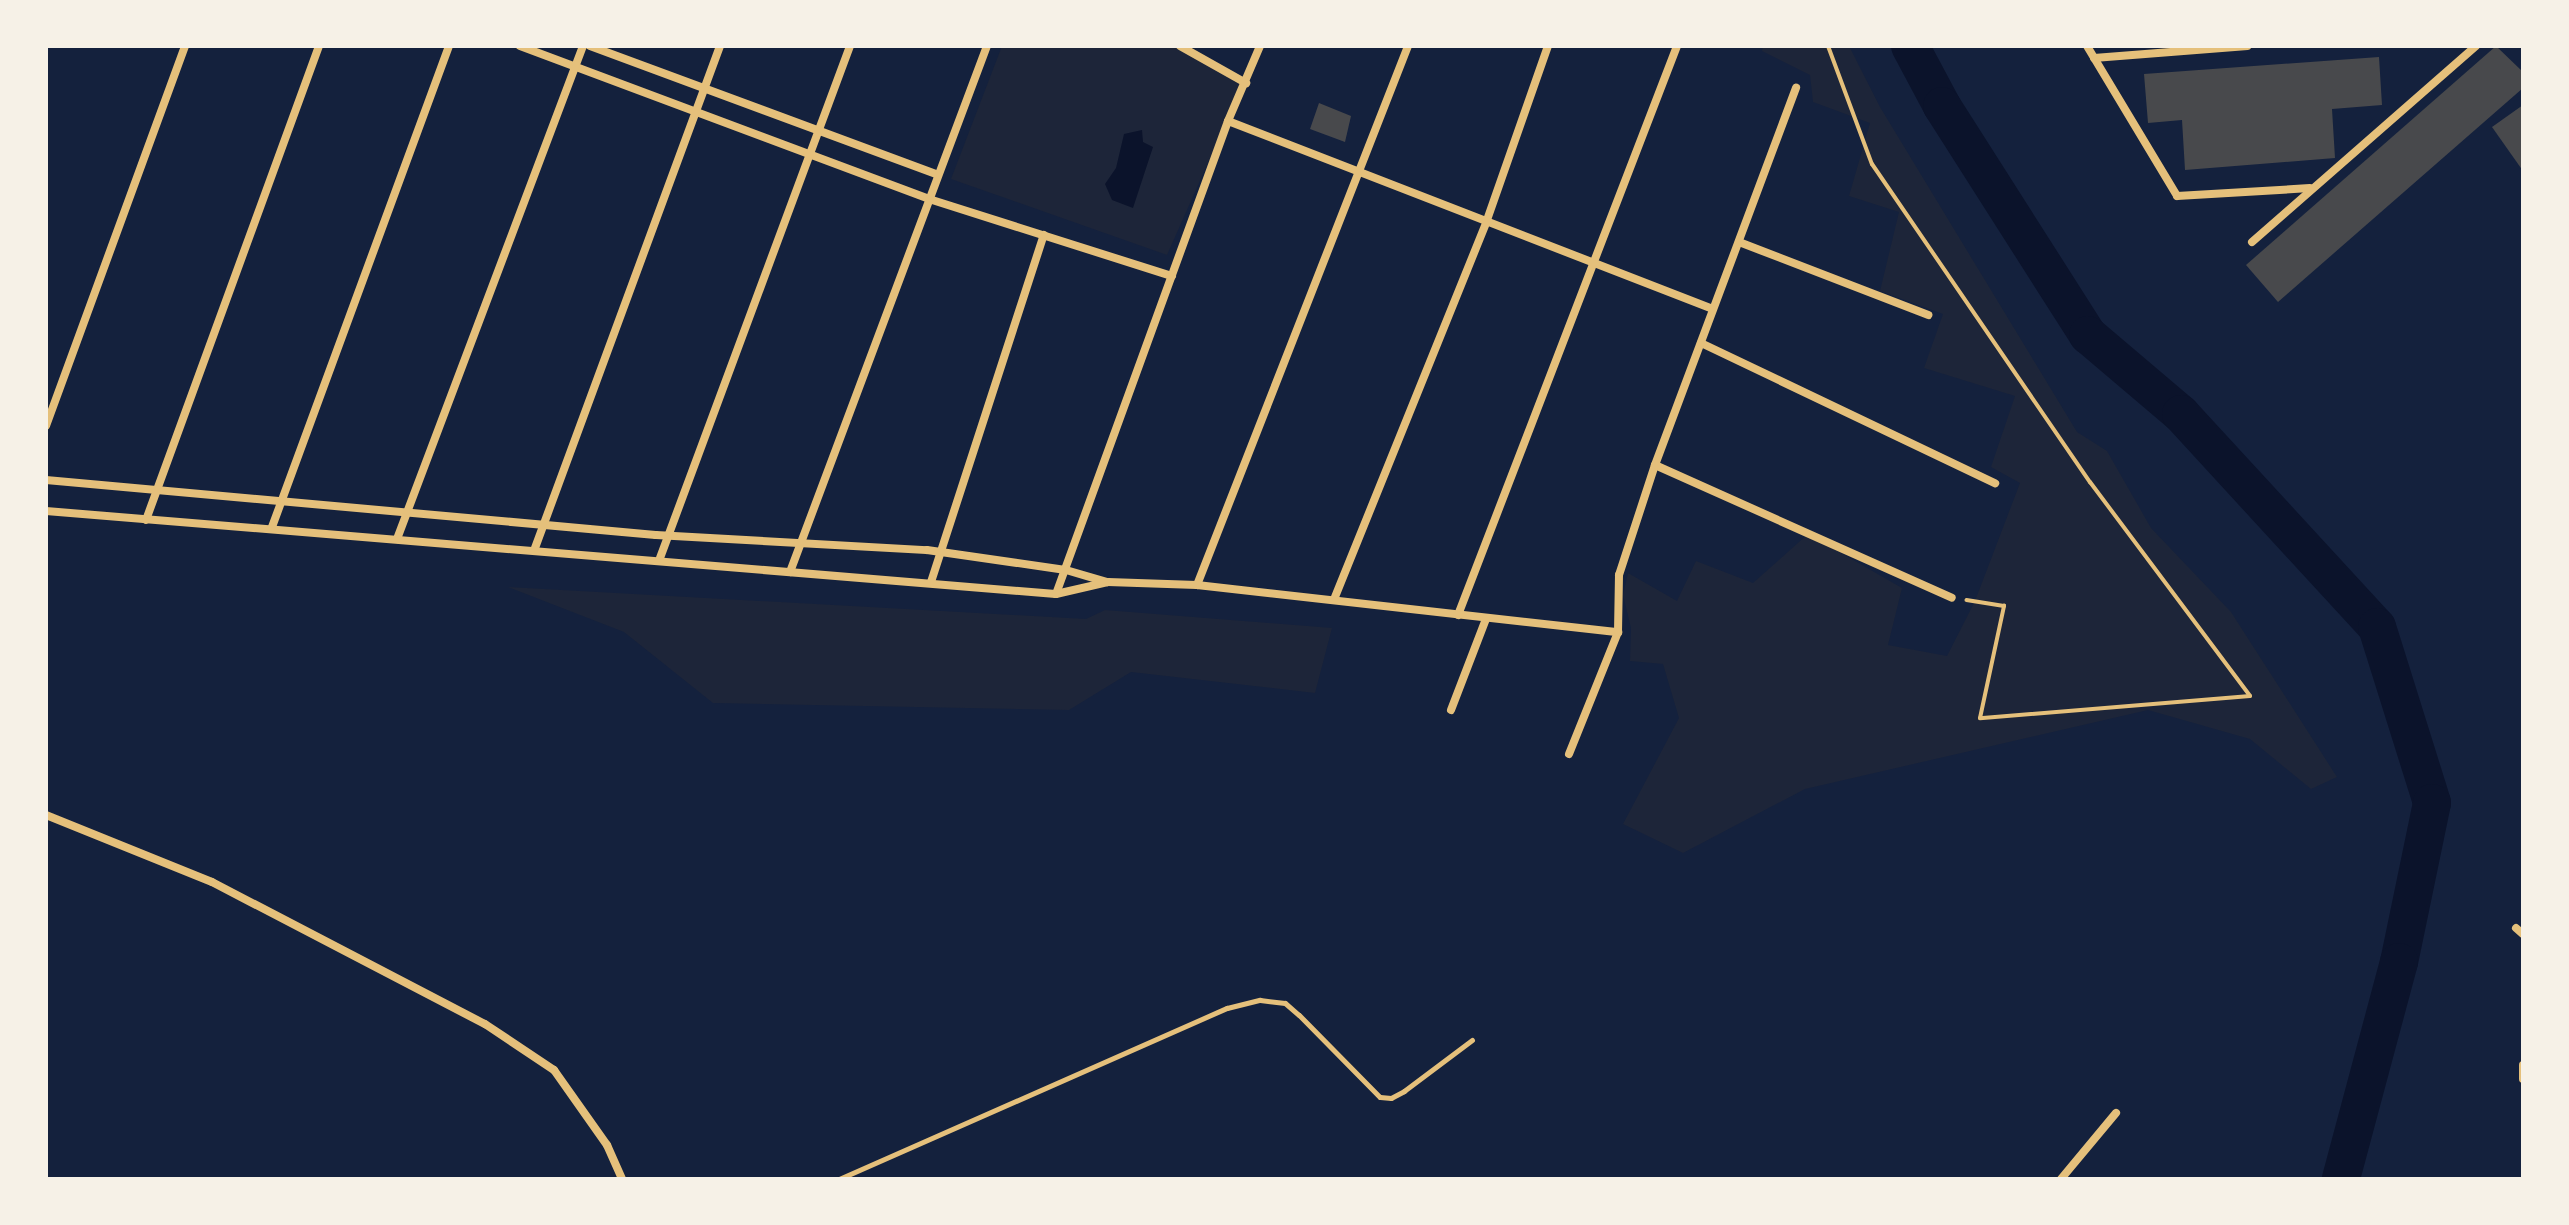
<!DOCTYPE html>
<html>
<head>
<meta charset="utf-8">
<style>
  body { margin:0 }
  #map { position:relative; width:2569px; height:1225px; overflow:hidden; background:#14213d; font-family:Jost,sans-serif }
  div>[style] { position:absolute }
  .green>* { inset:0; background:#1d2539 }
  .water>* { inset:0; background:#0b132b }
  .river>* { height:38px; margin:-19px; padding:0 19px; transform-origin:19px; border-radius:19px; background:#0b132b }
  .building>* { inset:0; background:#48494c }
  .path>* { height:4px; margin:-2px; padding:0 2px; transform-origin:2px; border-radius:2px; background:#e5c07b }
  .service>* { height:5px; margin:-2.5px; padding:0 2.5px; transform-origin:2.5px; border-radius:2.5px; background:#e5c07b }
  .minor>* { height:8px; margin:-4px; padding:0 4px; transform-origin:4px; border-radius:4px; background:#e5c07b }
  span { translate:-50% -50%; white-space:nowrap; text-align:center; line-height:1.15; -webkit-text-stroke:6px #f6f1e7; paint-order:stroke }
  .frame { position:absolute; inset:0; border:48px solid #f6f1e7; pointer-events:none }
</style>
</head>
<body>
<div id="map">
  <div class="green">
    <div style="clip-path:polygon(1002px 46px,1185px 46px,1243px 84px,1167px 255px,951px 179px)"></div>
    <div style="clip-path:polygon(1763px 46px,1849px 46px,1880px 107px,2077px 432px,2107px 451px,2151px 528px,2231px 612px,2337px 777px,2311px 789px,2250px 739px,2148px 710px,1805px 789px,1683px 853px,1623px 824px,1679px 718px,1663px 664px,1630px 661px,1631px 628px,1623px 595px,1628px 573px,1677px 601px,1696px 561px,1753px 583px,1808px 534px,1902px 588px,1888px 645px,1947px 656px,1975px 601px,2020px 483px,1991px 467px,2015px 396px,1924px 368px,1943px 314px,1880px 291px,1899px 212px,1849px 196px,1870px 123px,1813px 102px,1810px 75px,1762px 51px)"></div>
    <div style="clip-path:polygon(508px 587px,1086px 619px,1105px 610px,1332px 628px,1315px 693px,1131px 672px,1069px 710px,713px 703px,624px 632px)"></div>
  </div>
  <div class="water">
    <div style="clip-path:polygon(1142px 130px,1143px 142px,1153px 147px,1133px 208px,1112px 200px,1105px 184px,1116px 168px,1124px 134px)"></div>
  </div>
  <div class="river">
    <div style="left:1910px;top:46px;width:68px;rotate:61.9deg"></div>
    <div style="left:1942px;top:106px;width:272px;rotate:57.5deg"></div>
    <div style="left:2088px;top:335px;width:122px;rotate:40.3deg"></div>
    <div style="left:2181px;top:414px;width:289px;rotate:47.4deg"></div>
    <div style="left:2377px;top:627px;width:184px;rotate:72.6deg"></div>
    <div style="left:2432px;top:803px;width:162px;rotate:101.7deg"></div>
    <div style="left:2399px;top:962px;width:225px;rotate:105deg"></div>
  </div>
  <div class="building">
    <div style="clip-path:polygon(2496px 46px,2523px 72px,2523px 88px,2278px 302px,2246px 265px)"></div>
    <div style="clip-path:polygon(2379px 57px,2382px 105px,2332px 109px,2335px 158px,2185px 170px,2182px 120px,2148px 123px,2144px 74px)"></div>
    <div style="clip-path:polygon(1319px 103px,1351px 116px,1345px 142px,1310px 129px)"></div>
    <div style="clip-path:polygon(2523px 105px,2523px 171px,2492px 127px)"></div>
  </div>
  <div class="path">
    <div style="left:1828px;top:46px;width:126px;rotate:69.6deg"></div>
    <div style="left:1872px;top:164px;width:386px;rotate:55.6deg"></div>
    <div style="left:2090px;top:482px;width:267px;rotate:53.2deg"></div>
    <div style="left:2250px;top:696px;width:271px;rotate:175.3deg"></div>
    <div style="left:1980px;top:718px;width:115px;rotate:-77.9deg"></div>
    <div style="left:2004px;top:606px;width:38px;rotate:-171deg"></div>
  </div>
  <div class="service">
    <div style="left:839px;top:1179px;width:424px;rotate:-23.8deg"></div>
    <div style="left:1227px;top:1008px;width:34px;rotate:-14deg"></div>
    <div style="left:1260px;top:1000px;width:25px;rotate:7deg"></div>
    <div style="left:1285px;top:1003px;width:18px;rotate:41deg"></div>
    <div style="left:1299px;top:1015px;width:115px;rotate:45.4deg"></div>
    <div style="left:1380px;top:1097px;width:11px;rotate:5deg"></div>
    <div style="left:1391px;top:1098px;width:15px;rotate:-28deg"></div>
    <div style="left:1404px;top:1091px;width:85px;rotate:-36.9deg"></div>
  </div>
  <div class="minor">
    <div style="left:520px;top:46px;width:437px;rotate:20.5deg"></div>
    <div style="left:929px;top:199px;width:255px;rotate:17.6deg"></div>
    <div style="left:590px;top:46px;width:371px;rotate:20.3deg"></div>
    <div style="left:1180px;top:46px;width:76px;rotate:29.3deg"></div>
    <div style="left:2087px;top:46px;width:175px;rotate:59deg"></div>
    <div style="left:2177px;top:196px;width:133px;rotate:-3.4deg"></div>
    <div style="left:2094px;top:58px;width:154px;rotate:-4.5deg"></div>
    <div style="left:1228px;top:121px;width:520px;rotate:21.19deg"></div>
    <div style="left:1739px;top:242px;width:203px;rotate:21.1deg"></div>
    <div style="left:2252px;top:242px;width:298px;rotate:-41.2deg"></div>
    <div style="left:1701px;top:343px;width:326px;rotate:25.5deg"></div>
    <div style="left:46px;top:426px;width:405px;rotate:-69.9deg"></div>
    <div style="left:1655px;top:465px;width:325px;rotate:24.1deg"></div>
    <div style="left:46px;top:480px;width:612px;rotate:5.15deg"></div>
    <div style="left:656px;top:535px;width:271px;rotate:3.2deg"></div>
    <div style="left:927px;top:550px;width:140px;rotate:8.2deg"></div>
    <div style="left:1066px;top:570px;width:43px;rotate:16.3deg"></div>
    <div style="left:46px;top:511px;width:1013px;rotate:4.7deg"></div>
    <div style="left:1056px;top:594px;width:53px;rotate:-13deg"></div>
    <div style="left:1108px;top:582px;width:89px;rotate:1.9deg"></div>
    <div style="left:1197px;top:585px;width:424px;rotate:6.4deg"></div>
    <div style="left:146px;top:520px;width:505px;rotate:-69.95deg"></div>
    <div style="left:272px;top:527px;width:513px;rotate:-69.8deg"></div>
    <div style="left:397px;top:539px;width:527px;rotate:-69.33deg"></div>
    <div style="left:535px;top:548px;width:535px;rotate:-69.77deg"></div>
    <div style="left:660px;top:558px;width:546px;rotate:-69.64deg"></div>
    <div style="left:790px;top:572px;width:562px;rotate:-69.47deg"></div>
    <div style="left:931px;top:582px;width:365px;rotate:-72deg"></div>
    <div style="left:1197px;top:585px;width:579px;rotate:-68.62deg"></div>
    <div style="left:1056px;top:594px;width:503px;rotate:-70.02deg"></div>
    <div style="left:1228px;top:121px;width:82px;rotate:-66.9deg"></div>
    <div style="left:1335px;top:597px;width:406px;rotate:-68deg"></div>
    <div style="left:1487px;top:220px;width:184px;rotate:-70.7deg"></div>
    <div style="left:1458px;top:615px;width:610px;rotate:-68.95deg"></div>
    <div style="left:1451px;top:710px;width:97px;rotate:-69deg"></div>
    <div style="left:1569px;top:754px;width:131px;rotate:-68.1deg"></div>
    <div style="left:1618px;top:632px;width:57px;rotate:-89deg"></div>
    <div style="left:1619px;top:575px;width:116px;rotate:-71.9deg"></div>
    <div style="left:1655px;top:465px;width:403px;rotate:-69.5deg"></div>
    <div style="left:46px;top:815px;width:179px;rotate:22deg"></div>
    <div style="left:212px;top:882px;width:308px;rotate:27.5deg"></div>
    <div style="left:485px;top:1024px;width:83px;rotate:33.7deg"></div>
    <div style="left:554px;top:1070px;width:92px;rotate:54.8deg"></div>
    <div style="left:607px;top:1145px;width:37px;rotate:66deg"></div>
    <div style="left:2516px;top:928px;width:9px;rotate:41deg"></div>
    <div style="left:2523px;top:1065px;width:14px;rotate:90deg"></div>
    <div style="left:2061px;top:1179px;width:86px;rotate:-50.2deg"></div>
  </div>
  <div class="frame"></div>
</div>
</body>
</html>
